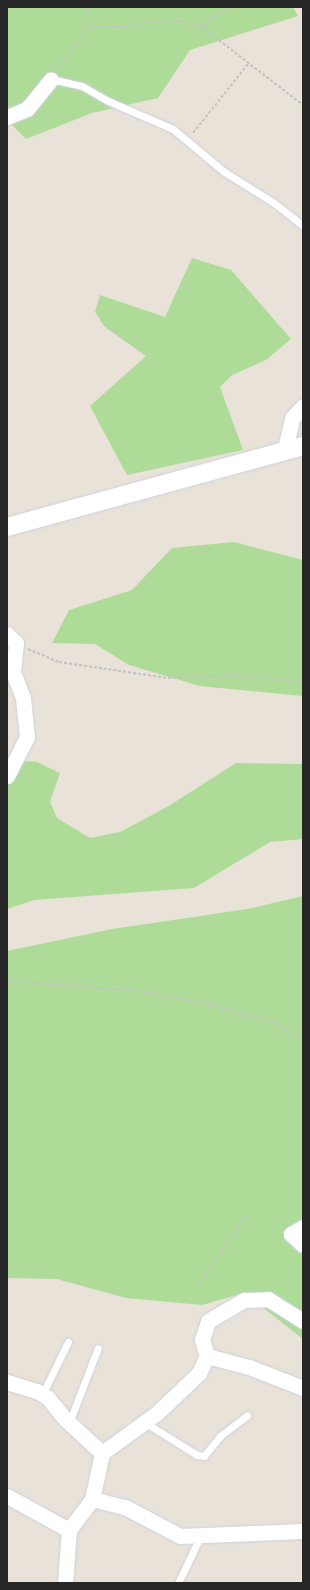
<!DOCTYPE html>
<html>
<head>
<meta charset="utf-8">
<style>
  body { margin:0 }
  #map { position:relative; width:310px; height:1590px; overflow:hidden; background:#e8e2d8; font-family:Inter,sans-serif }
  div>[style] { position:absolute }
  .green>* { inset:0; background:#aedc98 }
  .path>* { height:2px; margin-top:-1px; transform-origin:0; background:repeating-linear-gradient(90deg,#c2c2c2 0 3px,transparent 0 5px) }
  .roads { filter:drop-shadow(0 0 1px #ced1df) drop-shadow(0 0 1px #ced1df) }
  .service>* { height:7px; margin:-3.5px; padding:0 3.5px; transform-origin:3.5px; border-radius:3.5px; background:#fff }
  .minor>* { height:15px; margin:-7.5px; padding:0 7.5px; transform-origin:7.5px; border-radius:7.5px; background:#fff }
  .tertiary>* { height:18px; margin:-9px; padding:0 9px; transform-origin:9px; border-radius:9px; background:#fff }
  span { translate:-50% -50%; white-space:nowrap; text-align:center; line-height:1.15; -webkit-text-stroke:3px #fff; paint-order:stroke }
  .frame { position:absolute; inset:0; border:8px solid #262626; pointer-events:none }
</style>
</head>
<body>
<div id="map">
  <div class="green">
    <div style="clip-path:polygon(7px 7px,293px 7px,298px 16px,190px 50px,158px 98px,92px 113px,26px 139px,7px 120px)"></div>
    <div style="clip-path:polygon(192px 258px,231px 270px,291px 339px,266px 360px,232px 375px,220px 387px,243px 450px,127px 475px,90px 406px,146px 356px,105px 327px,95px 312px,100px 295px,165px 317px)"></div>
    <div style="clip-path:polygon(234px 542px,303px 560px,303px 696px,200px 686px,129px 665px,95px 644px,52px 643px,69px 610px,132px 590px,172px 548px)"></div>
    <div style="clip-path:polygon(26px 761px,37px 762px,60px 773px,50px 802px,57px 818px,90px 838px,120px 832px,167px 807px,236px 763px,303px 764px,303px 839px,270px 842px,194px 888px,34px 900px,7px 909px,7px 766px)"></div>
    <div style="clip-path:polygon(303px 896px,303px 1339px,244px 1293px,202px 1305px,126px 1298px,57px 1279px,7px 1278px,7px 951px,112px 929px,248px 909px)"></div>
  </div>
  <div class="path">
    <div style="left:91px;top:26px;width:28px;rotate:2deg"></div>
    <div style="left:119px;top:27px;width:32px;rotate:-9deg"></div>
    <div style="left:151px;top:22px;width:29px;rotate:-2deg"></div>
    <div style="left:180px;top:21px;width:24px;rotate:17deg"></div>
    <div style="left:203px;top:28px;width:126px;rotate:37.6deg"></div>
    <div style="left:203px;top:28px;width:13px;rotate:-51deg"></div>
    <div style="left:211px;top:18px;width:26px;rotate:-25deg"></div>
    <div style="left:59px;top:68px;width:53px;rotate:-52.7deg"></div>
    <div style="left:91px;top:26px;width:20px;rotate:-108deg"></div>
    <div style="left:193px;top:133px;width:88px;rotate:-51.4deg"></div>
    <div style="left:28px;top:649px;width:34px;rotate:23deg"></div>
    <div style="left:59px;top:662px;width:110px;rotate:8.4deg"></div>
    <div style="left:168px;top:678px;width:69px;rotate:-2.5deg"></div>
    <div style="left:237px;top:675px;width:66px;rotate:6.9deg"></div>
    <div style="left:7px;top:981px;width:132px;rotate:4.3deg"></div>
    <div style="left:139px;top:991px;width:74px;rotate:10.9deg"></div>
    <div style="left:212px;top:1005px;width:68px;rotate:16.3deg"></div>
    <div style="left:277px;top:1024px;width:32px;rotate:35deg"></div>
    <div style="left:200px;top:1284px;width:86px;rotate:-55.9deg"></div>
  </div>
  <div class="roads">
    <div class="service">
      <div style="left:51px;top:79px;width:32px;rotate:13deg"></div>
      <div style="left:82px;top:86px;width:28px;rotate:30deg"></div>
      <div style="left:106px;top:100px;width:73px;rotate:23.4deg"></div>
      <div style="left:173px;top:129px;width:65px;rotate:40deg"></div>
      <div style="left:223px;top:171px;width:60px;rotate:32.1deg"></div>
      <div style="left:274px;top:203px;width:37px;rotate:38deg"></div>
      <div style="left:42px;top:1395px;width:59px;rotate:-63.9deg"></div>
      <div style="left:144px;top:1422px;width:62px;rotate:31.9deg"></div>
      <div style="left:197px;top:1455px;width:7px;rotate:8deg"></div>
      <div style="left:204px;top:1456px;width:26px;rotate:-51deg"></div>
      <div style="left:220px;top:1436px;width:34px;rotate:-37deg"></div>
      <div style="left:69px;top:1423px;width:80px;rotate:-68.9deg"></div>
      <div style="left:178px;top:1583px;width:53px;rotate:-64.4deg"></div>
    </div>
    <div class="minor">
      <div style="left:7px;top:117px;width:22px;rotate:-22deg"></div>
      <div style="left:27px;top:109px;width:38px;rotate:-51deg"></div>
      <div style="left:285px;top:449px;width:32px;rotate:-77deg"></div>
      <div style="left:292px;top:418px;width:16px;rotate:-47deg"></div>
      <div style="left:7px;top:634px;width:13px;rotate:45deg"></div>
      <div style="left:16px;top:643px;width:29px;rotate:96deg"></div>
      <div style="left:13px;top:672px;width:28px;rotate:69deg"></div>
      <div style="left:23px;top:698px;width:39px;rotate:84deg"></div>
      <div style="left:27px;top:737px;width:44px;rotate:117.1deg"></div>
      <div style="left:303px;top:1227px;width:14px;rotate:150deg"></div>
      <div style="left:291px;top:1234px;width:16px;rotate:43deg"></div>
      <div style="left:207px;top:1356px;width:43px;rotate:14.7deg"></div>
      <div style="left:249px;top:1367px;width:58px;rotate:21.3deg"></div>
      <div style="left:7px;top:1382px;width:31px;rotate:17deg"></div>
      <div style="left:37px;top:1391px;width:13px;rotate:32deg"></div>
      <div style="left:48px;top:1398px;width:28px;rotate:51deg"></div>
      <div style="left:66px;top:1420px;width:49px;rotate:42.5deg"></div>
      <div style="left:7px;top:1496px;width:71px;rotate:28.7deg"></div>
      <div style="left:92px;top:1499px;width:34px;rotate:14deg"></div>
      <div style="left:125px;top:1507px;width:62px;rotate:27.8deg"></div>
      <div style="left:180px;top:1536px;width:123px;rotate:-2.3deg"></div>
      <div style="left:65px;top:1583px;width:53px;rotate:-85.7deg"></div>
      <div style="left:69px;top:1530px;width:39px;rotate:-53deg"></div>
      <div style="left:92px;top:1499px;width:47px;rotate:-77.7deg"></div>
      <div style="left:102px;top:1453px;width:68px;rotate:-36deg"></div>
      <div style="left:157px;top:1413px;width:58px;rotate:-43.6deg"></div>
      <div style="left:199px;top:1373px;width:19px;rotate:-65deg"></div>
      <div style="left:207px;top:1356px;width:17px;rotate:-107deg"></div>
      <div style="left:202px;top:1340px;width:20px;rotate:-72deg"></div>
      <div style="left:208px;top:1321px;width:42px;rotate:-30.3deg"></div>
      <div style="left:244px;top:1300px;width:24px;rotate:-2deg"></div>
      <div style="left:268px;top:1299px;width:41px;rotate:32.2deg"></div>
    </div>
    <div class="tertiary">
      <div style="left:7px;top:527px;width:307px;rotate:-15.3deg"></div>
    </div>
  </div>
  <div class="frame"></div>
</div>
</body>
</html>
